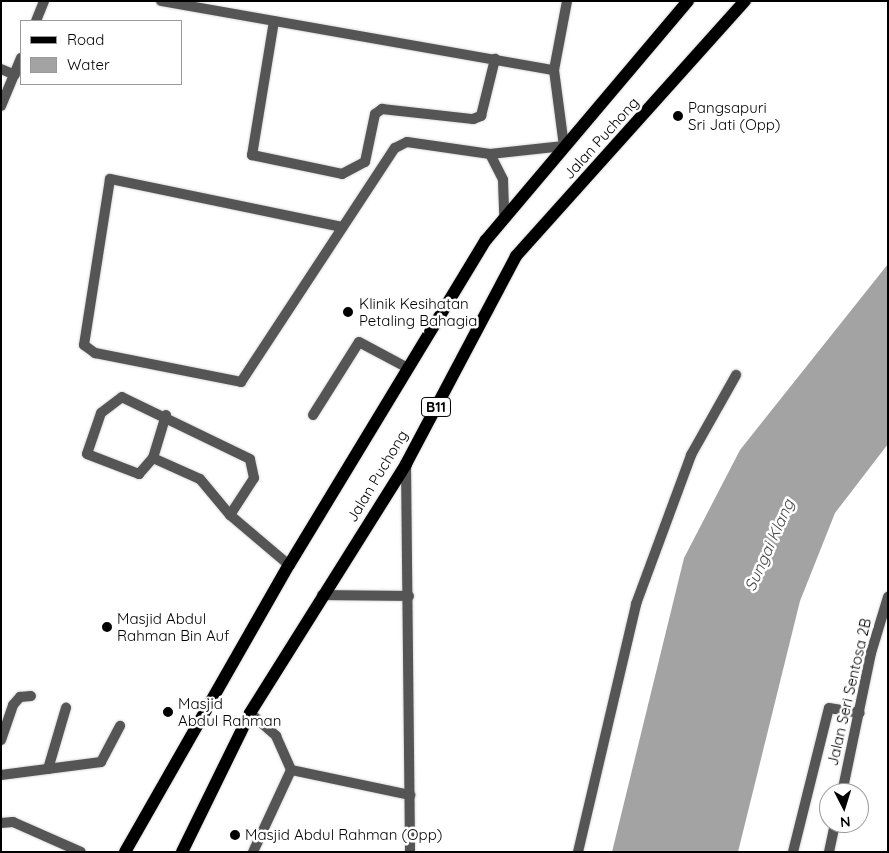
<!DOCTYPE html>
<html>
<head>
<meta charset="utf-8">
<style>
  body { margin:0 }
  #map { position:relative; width:889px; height:853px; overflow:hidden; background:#fff; font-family:Quicksand,sans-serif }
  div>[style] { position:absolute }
  .water>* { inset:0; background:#a3a3a3 }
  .roads { filter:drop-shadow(0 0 1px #dbdbdb) drop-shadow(0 0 1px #dbdbdb) }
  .service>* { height:10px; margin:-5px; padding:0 5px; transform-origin:5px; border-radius:5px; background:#555 }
  .minor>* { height:10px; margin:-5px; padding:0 5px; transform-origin:5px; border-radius:5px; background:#555 }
  .primary>* { height:12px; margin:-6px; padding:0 6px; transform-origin:6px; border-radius:6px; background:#000 }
  .dots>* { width:14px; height:14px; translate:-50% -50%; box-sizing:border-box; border:2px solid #fff; border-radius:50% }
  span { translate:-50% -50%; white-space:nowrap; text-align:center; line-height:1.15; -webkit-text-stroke:5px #fff; paint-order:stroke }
  .shield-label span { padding:1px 4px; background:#fff; border:1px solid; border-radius:4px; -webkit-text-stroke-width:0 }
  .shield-label { font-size:14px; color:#000; font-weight:700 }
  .poi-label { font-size:15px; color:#000 }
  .left { translate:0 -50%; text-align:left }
  .street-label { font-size:15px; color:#000 }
  .water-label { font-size:16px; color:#444; font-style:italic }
  .frame { position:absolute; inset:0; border:2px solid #000; pointer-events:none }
  .legend { position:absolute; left:20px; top:20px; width:162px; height:65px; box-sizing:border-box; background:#fff; border:1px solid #999; margin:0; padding:6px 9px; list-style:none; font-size:15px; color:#000 }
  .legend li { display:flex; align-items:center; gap:10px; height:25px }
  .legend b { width:25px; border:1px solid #999 }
  .north { position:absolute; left:819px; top:783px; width:50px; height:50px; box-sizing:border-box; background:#fff; border:1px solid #999; border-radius:50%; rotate:175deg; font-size:14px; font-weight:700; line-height:20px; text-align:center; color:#000 }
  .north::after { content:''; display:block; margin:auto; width:18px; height:22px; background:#000; clip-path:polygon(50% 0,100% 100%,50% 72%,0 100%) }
</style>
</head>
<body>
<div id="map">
  <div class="water">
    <div style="clip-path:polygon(888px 264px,888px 444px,835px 513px,800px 601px,738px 852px,612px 852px,684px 558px,740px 450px)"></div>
  </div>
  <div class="roads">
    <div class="service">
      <div style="left:161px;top:1px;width:399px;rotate:10deg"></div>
      <div style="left:274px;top:21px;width:136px;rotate:99.3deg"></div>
      <div style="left:252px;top:155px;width:92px;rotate:11.9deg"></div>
      <div style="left:342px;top:174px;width:26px;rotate:-28deg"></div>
      <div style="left:365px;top:162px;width:49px;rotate:-78.2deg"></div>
      <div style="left:375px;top:114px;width:9px;rotate:-36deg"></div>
      <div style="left:382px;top:109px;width:92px;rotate:6.3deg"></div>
      <div style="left:473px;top:119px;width:9px;rotate:-21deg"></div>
      <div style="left:481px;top:116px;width:59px;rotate:-76.2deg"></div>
      <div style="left:1px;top:69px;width:15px;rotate:23deg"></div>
      <div style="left:490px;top:154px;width:29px;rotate:63deg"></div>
      <div style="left:503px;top:180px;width:38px;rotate:88deg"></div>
      <div style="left:342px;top:227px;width:237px;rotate:-168.3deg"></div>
      <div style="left:110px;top:179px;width:168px;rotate:98.9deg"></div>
      <div style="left:84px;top:345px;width:14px;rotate:36deg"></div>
      <div style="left:95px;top:353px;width:149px;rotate:11.2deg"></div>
      <div style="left:241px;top:382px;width:280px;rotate:-56.7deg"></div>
      <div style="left:395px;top:148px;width:13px;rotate:-27deg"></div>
      <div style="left:407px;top:142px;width:84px;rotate:8.2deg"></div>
      <div style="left:490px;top:154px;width:74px;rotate:-6.2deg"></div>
      <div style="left:313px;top:415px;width:86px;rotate:-57.8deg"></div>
      <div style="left:359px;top:342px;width:55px;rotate:28deg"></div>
      <div style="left:153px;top:458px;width:45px;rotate:-73.2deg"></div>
      <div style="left:230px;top:515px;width:44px;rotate:-57deg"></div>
      <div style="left:254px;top:478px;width:19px;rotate:-102deg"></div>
      <div style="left:250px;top:459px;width:142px;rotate:-154.2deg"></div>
      <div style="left:122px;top:397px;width:26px;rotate:143deg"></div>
      <div style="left:101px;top:413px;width:43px;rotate:108.9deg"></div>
      <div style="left:87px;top:454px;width:56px;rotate:21deg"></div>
      <div style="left:139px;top:474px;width:21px;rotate:-49deg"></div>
      <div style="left:153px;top:458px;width:51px;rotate:24.1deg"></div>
      <div style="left:200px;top:479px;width:47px;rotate:50.2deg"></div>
      <div style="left:230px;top:515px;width:77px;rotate:40.3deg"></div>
      <div style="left:1px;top:740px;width:37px;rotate:-71deg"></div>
      <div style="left:13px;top:705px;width:11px;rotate:-49deg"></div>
      <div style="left:20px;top:697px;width:11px;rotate:-5deg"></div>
      <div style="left:48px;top:769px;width:64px;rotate:-73.6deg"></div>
      <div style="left:1px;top:775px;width:101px;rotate:-7.4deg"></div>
      <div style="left:101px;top:762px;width:41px;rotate:-62.2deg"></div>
      <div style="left:1px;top:823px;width:12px;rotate:-5deg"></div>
      <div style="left:13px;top:822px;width:74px;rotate:23.8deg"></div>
      <div style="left:253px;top:852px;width:90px;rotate:-65.1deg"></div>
      <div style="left:578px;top:852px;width:255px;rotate:-76.8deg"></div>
      <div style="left:636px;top:604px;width:159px;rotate:-69.7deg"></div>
      <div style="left:691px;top:455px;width:92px;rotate:-60.6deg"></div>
      <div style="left:793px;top:852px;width:148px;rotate:-76deg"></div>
      <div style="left:829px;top:708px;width:31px;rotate:9deg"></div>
    </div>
    <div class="minor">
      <div style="left:36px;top:21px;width:22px;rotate:-68deg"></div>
      <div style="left:1px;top:106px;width:52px;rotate:-67.4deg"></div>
      <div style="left:564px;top:146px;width:77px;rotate:-97.5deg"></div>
      <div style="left:554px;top:70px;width:70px;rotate:-79.3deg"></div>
      <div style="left:406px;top:464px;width:388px;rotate:89.4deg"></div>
      <div style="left:322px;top:595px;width:87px;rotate:0.7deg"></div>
      <div style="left:250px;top:713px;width:35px;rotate:41deg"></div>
      <div style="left:276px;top:736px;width:37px;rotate:66deg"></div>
      <div style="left:291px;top:770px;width:122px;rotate:11.9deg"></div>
      <div style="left:842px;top:793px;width:143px;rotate:-78.3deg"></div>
      <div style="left:871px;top:653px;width:59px;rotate:-73.1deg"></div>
      <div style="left:829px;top:852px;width:30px;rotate:-78deg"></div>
    </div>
    <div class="primary">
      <div style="left:125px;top:852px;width:331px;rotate:-60.3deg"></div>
      <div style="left:289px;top:565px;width:380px;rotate:-58.8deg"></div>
      <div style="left:486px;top:240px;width:313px;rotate:-49.8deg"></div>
      <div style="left:182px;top:852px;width:155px;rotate:-63.9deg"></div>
      <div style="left:250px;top:713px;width:294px;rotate:-57.9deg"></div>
      <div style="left:406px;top:464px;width:235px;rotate:-62.1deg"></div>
      <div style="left:516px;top:256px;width:343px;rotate:-48.1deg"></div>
    </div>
  </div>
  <div class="dots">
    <div style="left:678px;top:116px;background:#000"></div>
    <div style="left:348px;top:312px;background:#000"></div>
    <div style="left:107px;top:627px;background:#000"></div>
    <div style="left:168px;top:712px;background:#000"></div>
    <div style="left:235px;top:835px;background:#000"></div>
  </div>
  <div class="shield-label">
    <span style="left:436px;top:407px">B11</span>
  </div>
  <div class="poi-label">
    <span class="left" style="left:688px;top:116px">Pangsapuri<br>Sri Jati (Opp)</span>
    <span class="left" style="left:359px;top:312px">Klinik Kesihatan<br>Petaling Bahagia</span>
    <span class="left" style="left:117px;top:627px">Masjid Abdul<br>Rahman Bin Auf</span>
    <span class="left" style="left:178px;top:712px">Masjid<br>Abdul Rahman</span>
    <span class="left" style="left:245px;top:835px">Masjid Abdul Rahman (Opp)</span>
  </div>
  <div class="street-label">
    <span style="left:601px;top:138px;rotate:-48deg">Jalan Puchong</span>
    <span style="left:377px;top:476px;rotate:-59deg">Jalan Puchong</span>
    <span style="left:849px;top:692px;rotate:-77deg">Jalan Seri Sentosa 2B</span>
  </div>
  <div class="water-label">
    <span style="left:769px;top:545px;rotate:-66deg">Sungai Klang</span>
  </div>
  <div class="frame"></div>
  <ul class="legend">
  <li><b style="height:6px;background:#000"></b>Road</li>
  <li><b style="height:14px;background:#a3a3a3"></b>Water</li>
  </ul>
  <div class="north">N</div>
</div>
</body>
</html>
